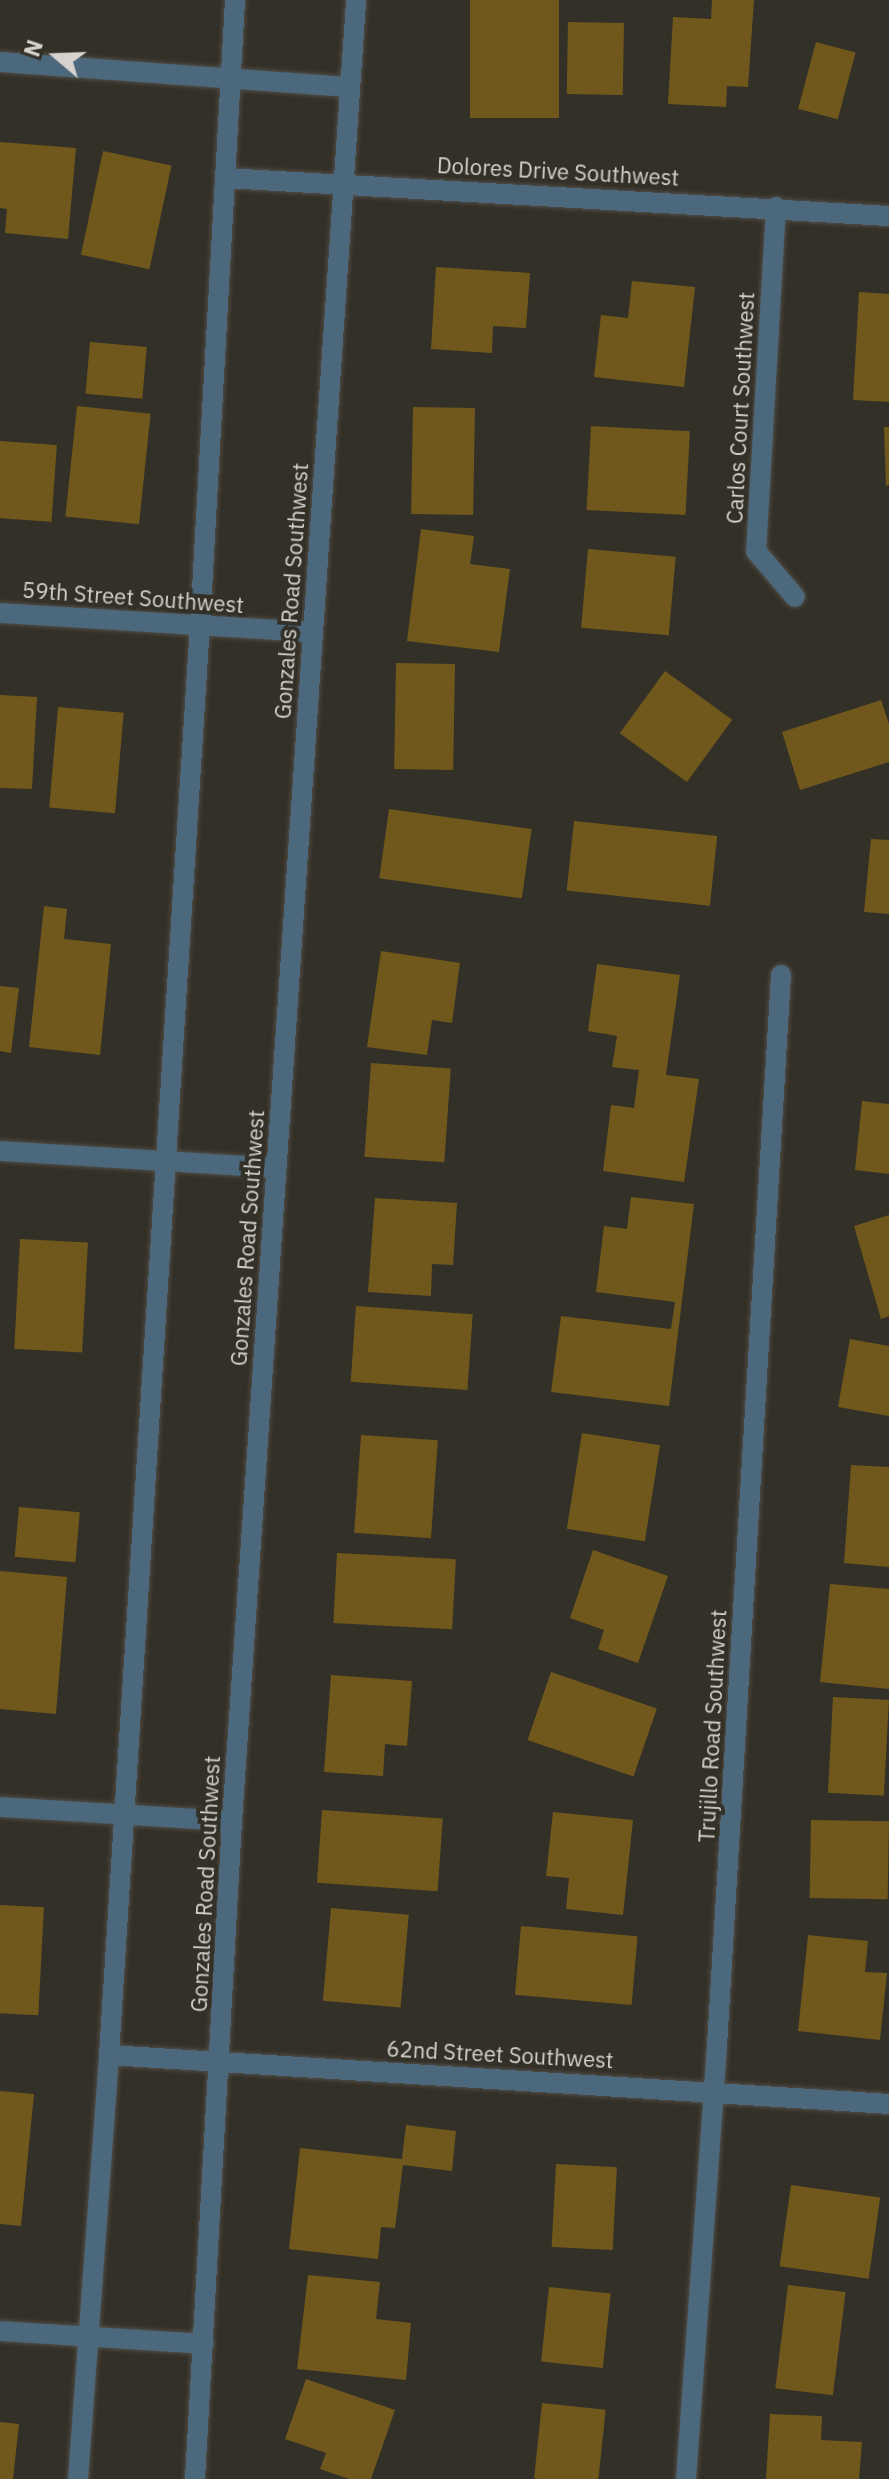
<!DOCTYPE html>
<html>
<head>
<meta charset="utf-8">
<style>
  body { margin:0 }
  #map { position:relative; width:889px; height:2479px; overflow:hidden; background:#333028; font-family:"IBM Plex Sans",sans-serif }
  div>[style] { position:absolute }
  .building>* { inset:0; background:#70581c; transform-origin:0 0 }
  .roads { filter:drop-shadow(0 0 2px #504d46) drop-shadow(0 0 2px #504d46) }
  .minor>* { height:20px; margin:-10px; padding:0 10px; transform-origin:10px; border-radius:10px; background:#4c687c }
  .tertiary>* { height:20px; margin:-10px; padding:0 10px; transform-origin:10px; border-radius:10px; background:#4c687c }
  span { translate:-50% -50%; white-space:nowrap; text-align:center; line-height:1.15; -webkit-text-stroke:8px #333028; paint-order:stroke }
  .street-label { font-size:22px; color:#d6d3ce }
  .north { position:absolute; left:16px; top:16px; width:80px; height:80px; -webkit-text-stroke:6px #333028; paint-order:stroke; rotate:289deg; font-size:22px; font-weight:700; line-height:32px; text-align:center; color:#d6d3ce }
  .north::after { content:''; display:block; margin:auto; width:28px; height:36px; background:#d6d3ce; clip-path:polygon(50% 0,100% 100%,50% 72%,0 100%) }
</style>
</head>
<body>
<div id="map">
  <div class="building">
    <div style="left:470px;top:0;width:89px;height:118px"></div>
    <div style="clip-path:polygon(712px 0,754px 0,748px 87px,727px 86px,726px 107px,668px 104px,673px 17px,711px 19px)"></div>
    <div style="left:568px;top:22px;width:56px;height:72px;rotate:1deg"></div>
    <div style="left:816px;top:42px;width:41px;height:69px;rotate:15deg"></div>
    <div style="clip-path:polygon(0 142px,76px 148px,68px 239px,5px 233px,7px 209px,0 208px)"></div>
    <div style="left:103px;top:151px;width:70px;height:106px;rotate:12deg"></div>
    <div style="clip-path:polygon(436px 267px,530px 273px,526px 328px,493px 326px,492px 353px,431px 349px)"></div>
    <div style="clip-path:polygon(632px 281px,695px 287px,684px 387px,594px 377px,601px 315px,628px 318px)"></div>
    <div style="clip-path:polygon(859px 292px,889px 294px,889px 402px,853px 400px)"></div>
    <div style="left:90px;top:342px;width:57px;height:52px;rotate:5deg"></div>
    <div style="left:77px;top:406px;width:74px;height:111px;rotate:6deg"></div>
    <div style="left:413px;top:407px;width:62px;height:107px;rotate:1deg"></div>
    <div style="left:591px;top:426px;width:99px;height:84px;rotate:3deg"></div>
    <div style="clip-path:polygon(884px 427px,889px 427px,889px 485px,886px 486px)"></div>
    <div style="left:0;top:441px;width:57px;height:77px;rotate:4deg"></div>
    <div style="clip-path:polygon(421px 529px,474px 536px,470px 564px,510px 569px,499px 652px,407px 641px)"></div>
    <div style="left:588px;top:549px;width:88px;height:79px;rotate:5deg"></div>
    <div style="left:396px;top:663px;width:59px;height:106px;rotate:1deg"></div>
    <div style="left:665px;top:671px;width:83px;height:77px;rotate:36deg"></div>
    <div style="clip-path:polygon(0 695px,37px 697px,32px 789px,0 788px)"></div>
    <div style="clip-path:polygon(881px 700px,889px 724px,889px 762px,800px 790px,782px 732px)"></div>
    <div style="left:58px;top:707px;width:66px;height:101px;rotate:5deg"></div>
    <div style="left:389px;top:809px;width:144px;height:70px;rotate:8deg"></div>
    <div style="left:574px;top:821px;width:144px;height:70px;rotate:6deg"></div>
    <div style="clip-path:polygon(871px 839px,889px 840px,889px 914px,864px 912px)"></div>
    <div style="clip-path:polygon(44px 906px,67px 909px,64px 939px,111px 944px,100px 1055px,29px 1047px)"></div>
    <div style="clip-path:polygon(381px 951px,460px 963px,452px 1023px,432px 1020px,427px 1055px,367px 1047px)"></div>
    <div style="clip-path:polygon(597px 964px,680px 975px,666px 1075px,699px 1079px,684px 1182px,603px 1171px,611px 1105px,634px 1108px,639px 1070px,612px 1067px,617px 1036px,588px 1031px)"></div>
    <div style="clip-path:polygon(0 986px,19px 988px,11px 1053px,0 1051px)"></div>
    <div style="left:371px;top:1063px;width:80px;height:94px;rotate:4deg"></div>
    <div style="clip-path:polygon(862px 1101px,889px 1104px,889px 1174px,855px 1170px)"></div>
    <div style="clip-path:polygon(631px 1197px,694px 1204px,669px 1406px,551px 1392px,561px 1316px,671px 1329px,675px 1302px,596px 1292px,604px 1226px,627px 1229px)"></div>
    <div style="clip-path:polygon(375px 1198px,457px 1203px,453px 1265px,432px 1264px,431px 1296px,368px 1292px)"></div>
    <div style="clip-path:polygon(889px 1215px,889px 1316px,881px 1319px,854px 1226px)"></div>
    <div style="left:20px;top:1239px;width:68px;height:110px;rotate:3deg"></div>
    <div style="left:356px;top:1306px;width:117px;height:76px;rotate:4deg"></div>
    <div style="clip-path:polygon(850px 1339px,889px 1346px,889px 1416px,838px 1407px)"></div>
    <div style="left:582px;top:1433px;width:79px;height:97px;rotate:9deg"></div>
    <div style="left:361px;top:1435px;width:77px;height:98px;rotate:4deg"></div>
    <div style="clip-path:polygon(851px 1465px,889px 1467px,889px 1567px,844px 1563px)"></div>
    <div style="left:19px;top:1507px;width:61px;height:50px;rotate:5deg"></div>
    <div style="clip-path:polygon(593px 1550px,668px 1576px,638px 1663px,598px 1649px,604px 1630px,570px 1618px)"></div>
    <div style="left:337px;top:1553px;width:119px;height:70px;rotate:3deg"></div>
    <div style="clip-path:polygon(0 1571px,67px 1577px,56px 1714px,0 1709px)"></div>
    <div style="clip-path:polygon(830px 1584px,889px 1589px,889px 1689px,820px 1682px)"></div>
    <div style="left:551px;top:1672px;width:112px;height:72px;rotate:19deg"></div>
    <div style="clip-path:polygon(331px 1675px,412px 1681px,407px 1746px,385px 1744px,383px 1776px,324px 1772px)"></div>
    <div style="left:833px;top:1697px;width:56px;height:96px;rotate:3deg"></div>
    <div style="left:322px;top:1810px;width:121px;height:73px;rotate:4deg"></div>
    <div style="clip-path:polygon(553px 1812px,633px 1820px,623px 1915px,566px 1909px,569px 1878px,546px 1876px)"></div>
    <div style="left:811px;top:1820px;width:78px;height:78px;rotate:1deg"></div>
    <div style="left:0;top:1905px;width:44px;height:108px;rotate:3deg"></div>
    <div style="left:331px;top:1908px;width:78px;height:93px;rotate:5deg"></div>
    <div style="left:521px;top:1926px;width:117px;height:69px;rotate:5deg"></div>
    <div style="clip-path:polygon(808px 1935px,868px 1941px,865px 1972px,887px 1973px,880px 2040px,798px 2031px)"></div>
    <div style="clip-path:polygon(0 2091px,34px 2094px,21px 2226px,0 2224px)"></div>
    <div style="clip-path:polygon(406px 2125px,456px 2131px,452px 2171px,403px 2165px,395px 2228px,381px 2227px,378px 2259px,289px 2249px,300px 2148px,402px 2159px)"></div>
    <div style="left:556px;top:2164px;width:61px;height:83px;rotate:3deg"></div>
    <div style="left:791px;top:2185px;width:90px;height:82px;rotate:8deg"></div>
    <div style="clip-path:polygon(308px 2275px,380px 2282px,376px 2319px,411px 2323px,406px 2380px,297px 2369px)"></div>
    <div style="left:788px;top:2285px;width:58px;height:104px;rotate:7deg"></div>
    <div style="left:549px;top:2287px;width:62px;height:75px;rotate:6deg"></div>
    <div style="clip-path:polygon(306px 2379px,395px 2410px,371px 2479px,349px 2479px,320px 2469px,326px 2453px,285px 2439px)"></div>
    <div style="left:542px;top:2403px;width:64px;height:76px;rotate:6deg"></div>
    <div style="clip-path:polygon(770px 2414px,822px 2416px,821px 2440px,862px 2442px,859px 2479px,766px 2479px)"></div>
    <div style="clip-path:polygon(0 2422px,19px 2424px,13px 2479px,0 2479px)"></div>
  </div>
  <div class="roads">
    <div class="minor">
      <div style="left:0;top:62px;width:350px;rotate:4.1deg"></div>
      <div style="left:225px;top:178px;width:665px;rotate:3.28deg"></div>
      <div style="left:776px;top:207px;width:345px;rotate:93.3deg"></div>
      <div style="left:756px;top:551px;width:60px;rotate:49.7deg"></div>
      <div style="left:0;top:613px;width:313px;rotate:3.5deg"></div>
      <div style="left:0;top:1151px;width:277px;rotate:3.5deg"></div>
      <div style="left:0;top:1807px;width:232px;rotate:3.5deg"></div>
      <div style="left:109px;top:2055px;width:782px;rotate:3.59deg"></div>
      <div style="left:0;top:2331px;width:204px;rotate:3.6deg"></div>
      <div style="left:686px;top:2479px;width:434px;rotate:-85.9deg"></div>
      <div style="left:717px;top:2046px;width:1073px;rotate:-86.58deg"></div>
    </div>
    <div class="tertiary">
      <div style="left:78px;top:2479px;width:425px;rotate:-85.8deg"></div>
      <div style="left:109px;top:2055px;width:1433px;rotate:-86.36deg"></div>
      <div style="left:200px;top:625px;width:626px;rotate:-86.79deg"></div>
      <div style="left:195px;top:2479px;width:659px;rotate:-86.78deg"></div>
      <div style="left:232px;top:1821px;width:1825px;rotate:-86.1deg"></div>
    </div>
  </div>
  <div class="street-label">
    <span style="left:558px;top:171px;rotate:3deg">Dolores Drive Southwest</span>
    <span style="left:740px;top:408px;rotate:-87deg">Carlos Court Southwest</span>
    <span style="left:291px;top:591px;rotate:-86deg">Gonzales Road Southwest</span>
    <span style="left:133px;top:597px;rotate:4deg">59th Street Southwest</span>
    <span style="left:247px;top:1238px;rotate:-86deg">Gonzales Road Southwest</span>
    <span style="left:712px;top:1726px;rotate:-87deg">Trujillo Road Southwest</span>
    <span style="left:205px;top:1884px;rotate:-87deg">Gonzales Road Southwest</span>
    <span style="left:500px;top:2054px;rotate:3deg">62nd Street Southwest</span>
  </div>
  <div class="north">N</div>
</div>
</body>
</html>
